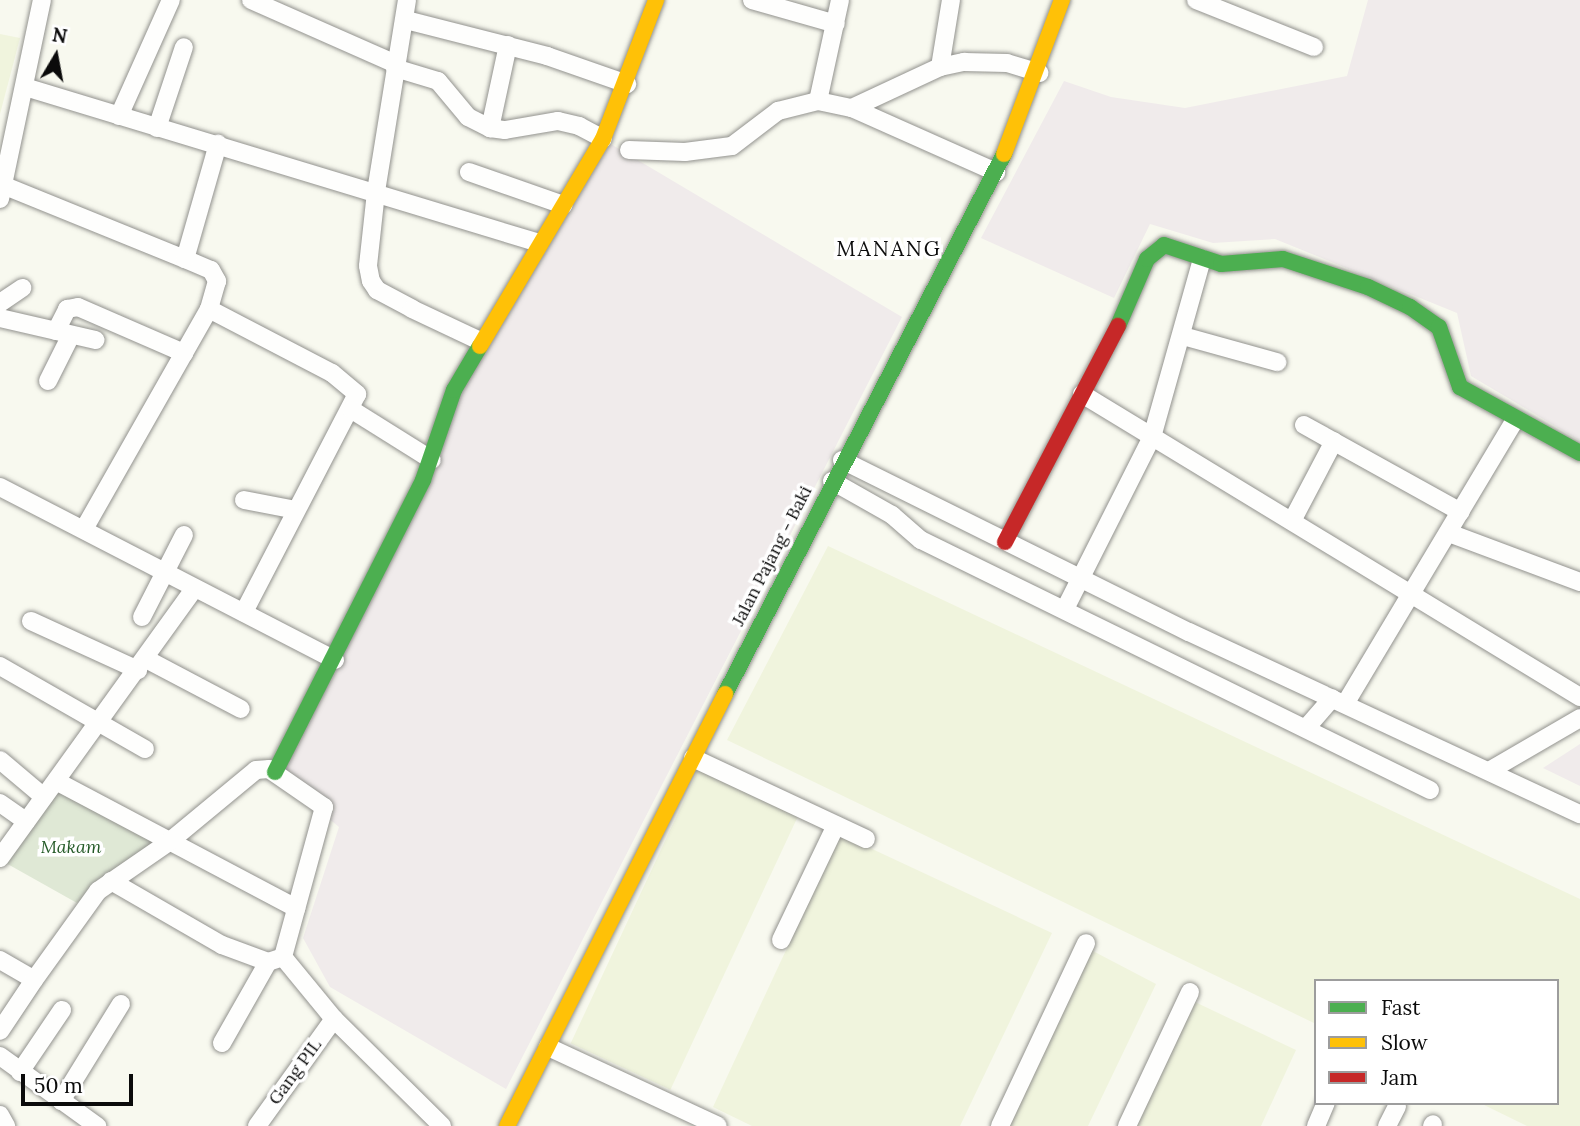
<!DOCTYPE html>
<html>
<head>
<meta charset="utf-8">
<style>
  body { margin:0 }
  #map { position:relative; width:1580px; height:1126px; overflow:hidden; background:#f8f9ef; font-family:Lora,serif }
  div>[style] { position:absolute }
  .industrial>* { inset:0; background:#f0ebeb }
  .farmland>* { inset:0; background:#f0f4dd; transform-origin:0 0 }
  .cemetery>* { inset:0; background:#dfe8d5 }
  .roads { filter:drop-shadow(0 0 2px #92928e) drop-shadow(0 0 2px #92928e) }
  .street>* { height:18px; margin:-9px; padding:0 9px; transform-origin:9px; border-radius:9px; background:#fefefd }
  .fast>* { height:16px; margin:-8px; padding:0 8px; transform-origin:8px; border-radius:8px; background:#4caf50 }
  .slow>* { height:16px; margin:-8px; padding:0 8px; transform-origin:8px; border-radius:8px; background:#ffc107 }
  .jam>* { height:16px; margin:-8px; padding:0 8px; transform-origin:8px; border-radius:8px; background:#c62828 }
  span { translate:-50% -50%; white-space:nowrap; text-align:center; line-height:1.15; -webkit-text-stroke:7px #fff; paint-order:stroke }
  .street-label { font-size:18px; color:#0b0b0b }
  .park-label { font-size:18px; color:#245a27; font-style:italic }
  .quarter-label { font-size:21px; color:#0b0b0b; letter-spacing:2px }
  .legend { position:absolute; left:1314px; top:979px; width:245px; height:126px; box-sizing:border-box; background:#fff; border:2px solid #9d9d9d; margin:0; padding:9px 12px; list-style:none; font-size:21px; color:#0b0b0b }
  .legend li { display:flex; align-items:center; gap:14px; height:35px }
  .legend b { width:35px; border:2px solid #9d9d9d }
  .north { position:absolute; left:21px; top:21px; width:70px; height:70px; -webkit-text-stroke:5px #fff; paint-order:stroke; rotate:10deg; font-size:19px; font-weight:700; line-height:28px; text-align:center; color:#0b0b0b }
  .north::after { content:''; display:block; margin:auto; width:24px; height:32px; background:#0b0b0b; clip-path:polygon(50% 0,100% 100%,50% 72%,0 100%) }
  .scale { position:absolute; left:21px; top:1074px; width:112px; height:32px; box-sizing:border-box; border:4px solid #0b0b0b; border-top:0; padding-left:9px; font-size:21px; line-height:24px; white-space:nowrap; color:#0b0b0b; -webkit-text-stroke:5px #fff; paint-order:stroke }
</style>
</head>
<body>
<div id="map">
  <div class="industrial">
    <div style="clip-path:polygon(1368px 0,1580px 0,1580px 441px,1471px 376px,1457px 313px,1275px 239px,1213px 243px,1150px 224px,1114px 298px,981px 238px,1064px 81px,1111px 97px,1185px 108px,1347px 76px)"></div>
    <div style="clip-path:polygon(604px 140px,902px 317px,506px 1089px,330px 987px,303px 938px,339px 827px,269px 769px,504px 304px)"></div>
    <div style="clip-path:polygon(1580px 744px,1580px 786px,1543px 768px)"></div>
  </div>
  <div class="farmland">
    <div style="clip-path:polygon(0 34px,20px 38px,0 114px)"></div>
    <div style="clip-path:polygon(828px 546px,1580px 899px,1580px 1126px,1527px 1126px,1480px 1103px,1557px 1103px,1557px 981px,1316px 981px,1316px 1024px,727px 740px)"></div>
    <div style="left:700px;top:766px;width:110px;height:306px;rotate:25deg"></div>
    <div style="clip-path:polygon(840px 834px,1052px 933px,960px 1126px,752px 1126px,713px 1107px)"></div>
    <div style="clip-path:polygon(1091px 950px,1156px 984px,1088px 1126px,1008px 1126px)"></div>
    <div style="clip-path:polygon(1195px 1002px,1296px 1050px,1261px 1126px,1135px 1126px)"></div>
  </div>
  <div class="cemetery">
    <div style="clip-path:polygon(58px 788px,155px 841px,77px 903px,4px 862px)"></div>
  </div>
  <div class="roads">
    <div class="street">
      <div style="left:251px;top:0;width:158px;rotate:23.8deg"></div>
      <div style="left:407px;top:0;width:194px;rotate:99.2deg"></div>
      <div style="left:376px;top:192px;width:74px;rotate:96.2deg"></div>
      <div style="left:368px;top:266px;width:15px;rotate:79deg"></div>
      <div style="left:371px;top:281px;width:11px;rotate:56deg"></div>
      <div style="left:377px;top:290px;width:40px;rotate:28deg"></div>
      <div style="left:412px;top:309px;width:75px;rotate:25.2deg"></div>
      <div style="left:752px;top:0;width:87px;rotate:15.9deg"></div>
      <div style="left:1196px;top:0;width:127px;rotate:21.7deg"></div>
      <div style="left:406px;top:20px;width:146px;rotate:14.3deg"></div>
      <div style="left:547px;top:56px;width:85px;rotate:19.3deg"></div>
      <div style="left:508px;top:45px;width:85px;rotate:102.2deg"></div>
      <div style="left:490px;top:128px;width:15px;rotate:8deg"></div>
      <div style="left:505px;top:130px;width:54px;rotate:-9.6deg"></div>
      <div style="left:558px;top:121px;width:22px;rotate:13deg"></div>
      <div style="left:579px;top:126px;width:27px;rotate:28deg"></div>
      <div style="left:940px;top:67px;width:68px;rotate:-80.7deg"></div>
      <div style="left:395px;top:68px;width:45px;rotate:16.8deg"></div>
      <div style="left:438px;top:81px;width:47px;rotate:50.2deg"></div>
      <div style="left:468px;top:117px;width:25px;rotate:27deg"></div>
      <div style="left:25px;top:87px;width:537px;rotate:16.88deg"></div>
      <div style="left:818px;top:101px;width:103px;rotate:-77.7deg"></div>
      <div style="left:852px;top:108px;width:97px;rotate:-25deg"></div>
      <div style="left:940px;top:67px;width:25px;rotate:-12deg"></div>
      <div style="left:964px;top:62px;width:43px;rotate:1.3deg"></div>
      <div style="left:1007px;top:63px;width:34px;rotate:17deg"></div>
      <div style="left:119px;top:116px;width:127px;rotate:-65.9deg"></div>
      <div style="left:157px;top:128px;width:85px;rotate:-71.6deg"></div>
      <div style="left:629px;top:150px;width:56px;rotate:2deg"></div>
      <div style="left:685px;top:152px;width:47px;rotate:-7.3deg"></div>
      <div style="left:732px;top:146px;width:58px;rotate:-37.3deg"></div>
      <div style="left:778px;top:111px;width:41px;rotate:-14deg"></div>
      <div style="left:818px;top:101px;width:35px;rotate:12deg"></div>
      <div style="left:852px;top:108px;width:158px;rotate:24deg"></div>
      <div style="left:469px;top:172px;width:100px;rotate:19.3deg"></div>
      <div style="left:5px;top:186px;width:194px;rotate:22.1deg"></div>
      <div style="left:185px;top:259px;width:28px;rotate:23deg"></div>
      <div style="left:211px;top:270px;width:13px;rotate:61deg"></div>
      <div style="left:217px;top:281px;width:29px;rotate:106deg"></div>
      <div style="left:209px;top:309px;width:253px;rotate:119.6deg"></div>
      <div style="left:0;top:199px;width:203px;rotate:-78.1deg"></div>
      <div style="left:185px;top:259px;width:120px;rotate:-74deg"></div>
      <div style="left:0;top:303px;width:27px;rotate:-34deg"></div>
      <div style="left:209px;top:309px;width:139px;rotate:27.5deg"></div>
      <div style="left:332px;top:373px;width:33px;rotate:40deg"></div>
      <div style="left:357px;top:394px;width:246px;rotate:117.4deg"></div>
      <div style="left:0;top:318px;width:98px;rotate:13deg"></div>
      <div style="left:56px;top:331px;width:25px;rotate:-63deg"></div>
      <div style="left:67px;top:309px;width:11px;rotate:-10deg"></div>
      <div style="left:78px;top:307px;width:116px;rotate:23.5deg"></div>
      <div style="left:1183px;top:336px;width:98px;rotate:15.5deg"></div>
      <div style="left:48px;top:381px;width:51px;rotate:-63.4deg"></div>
      <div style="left:1082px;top:394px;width:583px;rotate:31.32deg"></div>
      <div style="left:352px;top:410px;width:94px;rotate:32deg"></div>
      <div style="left:1304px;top:425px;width:179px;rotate:29deg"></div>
      <div style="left:842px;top:460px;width:387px;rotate:26.4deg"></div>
      <div style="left:1189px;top:632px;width:431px;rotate:25deg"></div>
      <div style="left:832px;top:481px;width:69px;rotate:29.5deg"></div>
      <div style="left:892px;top:515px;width:38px;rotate:41deg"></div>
      <div style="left:921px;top:540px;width:567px;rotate:26.16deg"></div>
      <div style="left:0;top:487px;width:377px;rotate:27.3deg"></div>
      <div style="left:244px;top:500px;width:53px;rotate:10.9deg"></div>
      <div style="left:1292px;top:521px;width:90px;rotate:-62.3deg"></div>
      <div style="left:1449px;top:533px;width:140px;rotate:20.5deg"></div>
      <div style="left:1065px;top:609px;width:193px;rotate:-63.2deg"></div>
      <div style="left:1152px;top:437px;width:185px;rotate:-74.3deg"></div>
      <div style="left:142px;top:617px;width:92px;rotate:-62.9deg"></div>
      <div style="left:31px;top:621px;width:118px;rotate:24.6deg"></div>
      <div style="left:146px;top:659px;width:107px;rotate:27.8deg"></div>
      <div style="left:0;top:666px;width:167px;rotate:29.8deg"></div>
      <div style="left:1345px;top:704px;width:331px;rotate:-59.1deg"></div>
      <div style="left:1307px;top:727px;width:38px;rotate:-49deg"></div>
      <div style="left:693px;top:758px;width:191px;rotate:25.1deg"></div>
      <div style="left:0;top:760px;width:57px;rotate:40.1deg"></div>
      <div style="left:1489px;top:771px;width:105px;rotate:-30.2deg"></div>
      <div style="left:56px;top:781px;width:272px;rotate:27.9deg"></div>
      <div style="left:0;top:803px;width:32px;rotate:35deg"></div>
      <div style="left:0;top:858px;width:332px;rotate:-54.2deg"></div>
      <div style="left:111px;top:881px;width:128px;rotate:30deg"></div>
      <div style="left:222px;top:945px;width:49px;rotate:20.3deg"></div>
      <div style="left:268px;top:962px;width:16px;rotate:-18deg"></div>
      <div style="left:781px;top:940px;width:127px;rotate:-64.4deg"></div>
      <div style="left:0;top:960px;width:39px;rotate:30deg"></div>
      <div style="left:34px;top:980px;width:61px;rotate:123.7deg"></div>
      <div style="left:34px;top:980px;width:110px;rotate:-54.3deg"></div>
      <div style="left:98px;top:891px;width:86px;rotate:-34.6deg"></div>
      <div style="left:169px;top:842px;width:113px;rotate:-39.6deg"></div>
      <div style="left:256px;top:770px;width:13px;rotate:-4deg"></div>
      <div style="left:269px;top:769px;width:67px;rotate:34.6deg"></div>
      <div style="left:324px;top:807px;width:156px;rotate:105.3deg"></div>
      <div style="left:283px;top:957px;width:80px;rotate:50.6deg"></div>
      <div style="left:334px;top:1019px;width:152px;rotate:44.7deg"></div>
      <div style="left:222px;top:1043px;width:93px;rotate:-60.4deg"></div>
      <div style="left:548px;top:1047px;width:187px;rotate:24.9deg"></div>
      <div style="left:0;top:1056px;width:120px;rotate:35.8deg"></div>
      <div style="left:20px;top:1072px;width:75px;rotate:-55.9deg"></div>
      <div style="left:61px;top:1101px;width:114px;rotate:-58.3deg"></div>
      <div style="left:0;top:1115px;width:13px;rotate:61deg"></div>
      <div style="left:257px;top:1126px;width:132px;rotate:-54.3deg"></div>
      <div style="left:1000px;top:1126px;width:202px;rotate:-64.8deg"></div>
      <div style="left:1127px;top:1126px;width:148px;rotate:-64.8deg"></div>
      <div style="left:1316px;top:1126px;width:25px;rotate:-67deg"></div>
      <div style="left:1387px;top:1126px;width:22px;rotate:-63deg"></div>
      <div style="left:1432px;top:1126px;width:2px;rotate:-63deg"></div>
    </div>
    <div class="fast">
      <div style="left:1118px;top:326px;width:73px;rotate:-66.6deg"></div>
      <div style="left:1147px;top:259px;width:22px;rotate:-39deg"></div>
      <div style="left:1164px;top:245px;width:60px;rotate:18.4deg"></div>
      <div style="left:1221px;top:264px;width:62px;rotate:-4.6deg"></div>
      <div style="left:1283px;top:259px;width:89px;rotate:18.2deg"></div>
      <div style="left:1368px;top:287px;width:47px;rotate:25.5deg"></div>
      <div style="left:1410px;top:307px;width:35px;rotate:35deg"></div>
      <div style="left:1439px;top:327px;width:64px;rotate:70.7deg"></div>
      <div style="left:1460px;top:387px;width:137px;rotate:28.8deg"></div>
      <div style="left:725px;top:694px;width:608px;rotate:-62.68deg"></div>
      <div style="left:275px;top:772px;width:327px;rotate:-63.1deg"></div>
      <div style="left:423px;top:480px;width:95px;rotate:-71deg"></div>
      <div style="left:454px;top:390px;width:51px;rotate:-59.4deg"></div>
    </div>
    <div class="slow">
      <div style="left:1004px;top:154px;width:165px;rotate:-69.4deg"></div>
      <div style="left:480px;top:346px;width:241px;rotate:-59.3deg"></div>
      <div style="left:603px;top:139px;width:149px;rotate:-69.1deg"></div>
      <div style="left:507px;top:1126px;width:484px;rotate:-63.2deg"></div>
    </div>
    <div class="jam">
      <div style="left:1005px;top:542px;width:244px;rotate:-62.4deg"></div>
    </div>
  </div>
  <div class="street-label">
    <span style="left:772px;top:556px;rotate:-63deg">Jalan Pajang - Baki</span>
    <span style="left:295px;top:1072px;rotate:-54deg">Gang PIL</span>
  </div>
  <div class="park-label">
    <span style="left:71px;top:847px">Makam</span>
  </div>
  <div class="quarter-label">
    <span style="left:889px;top:249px">MANANG</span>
  </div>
  <ul class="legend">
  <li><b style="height:9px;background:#4caf50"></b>Fast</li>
  <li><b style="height:9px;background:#ffc107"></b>Slow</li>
  <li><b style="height:9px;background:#c62828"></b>Jam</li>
  </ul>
  <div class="north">N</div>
  <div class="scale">50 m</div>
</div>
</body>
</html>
